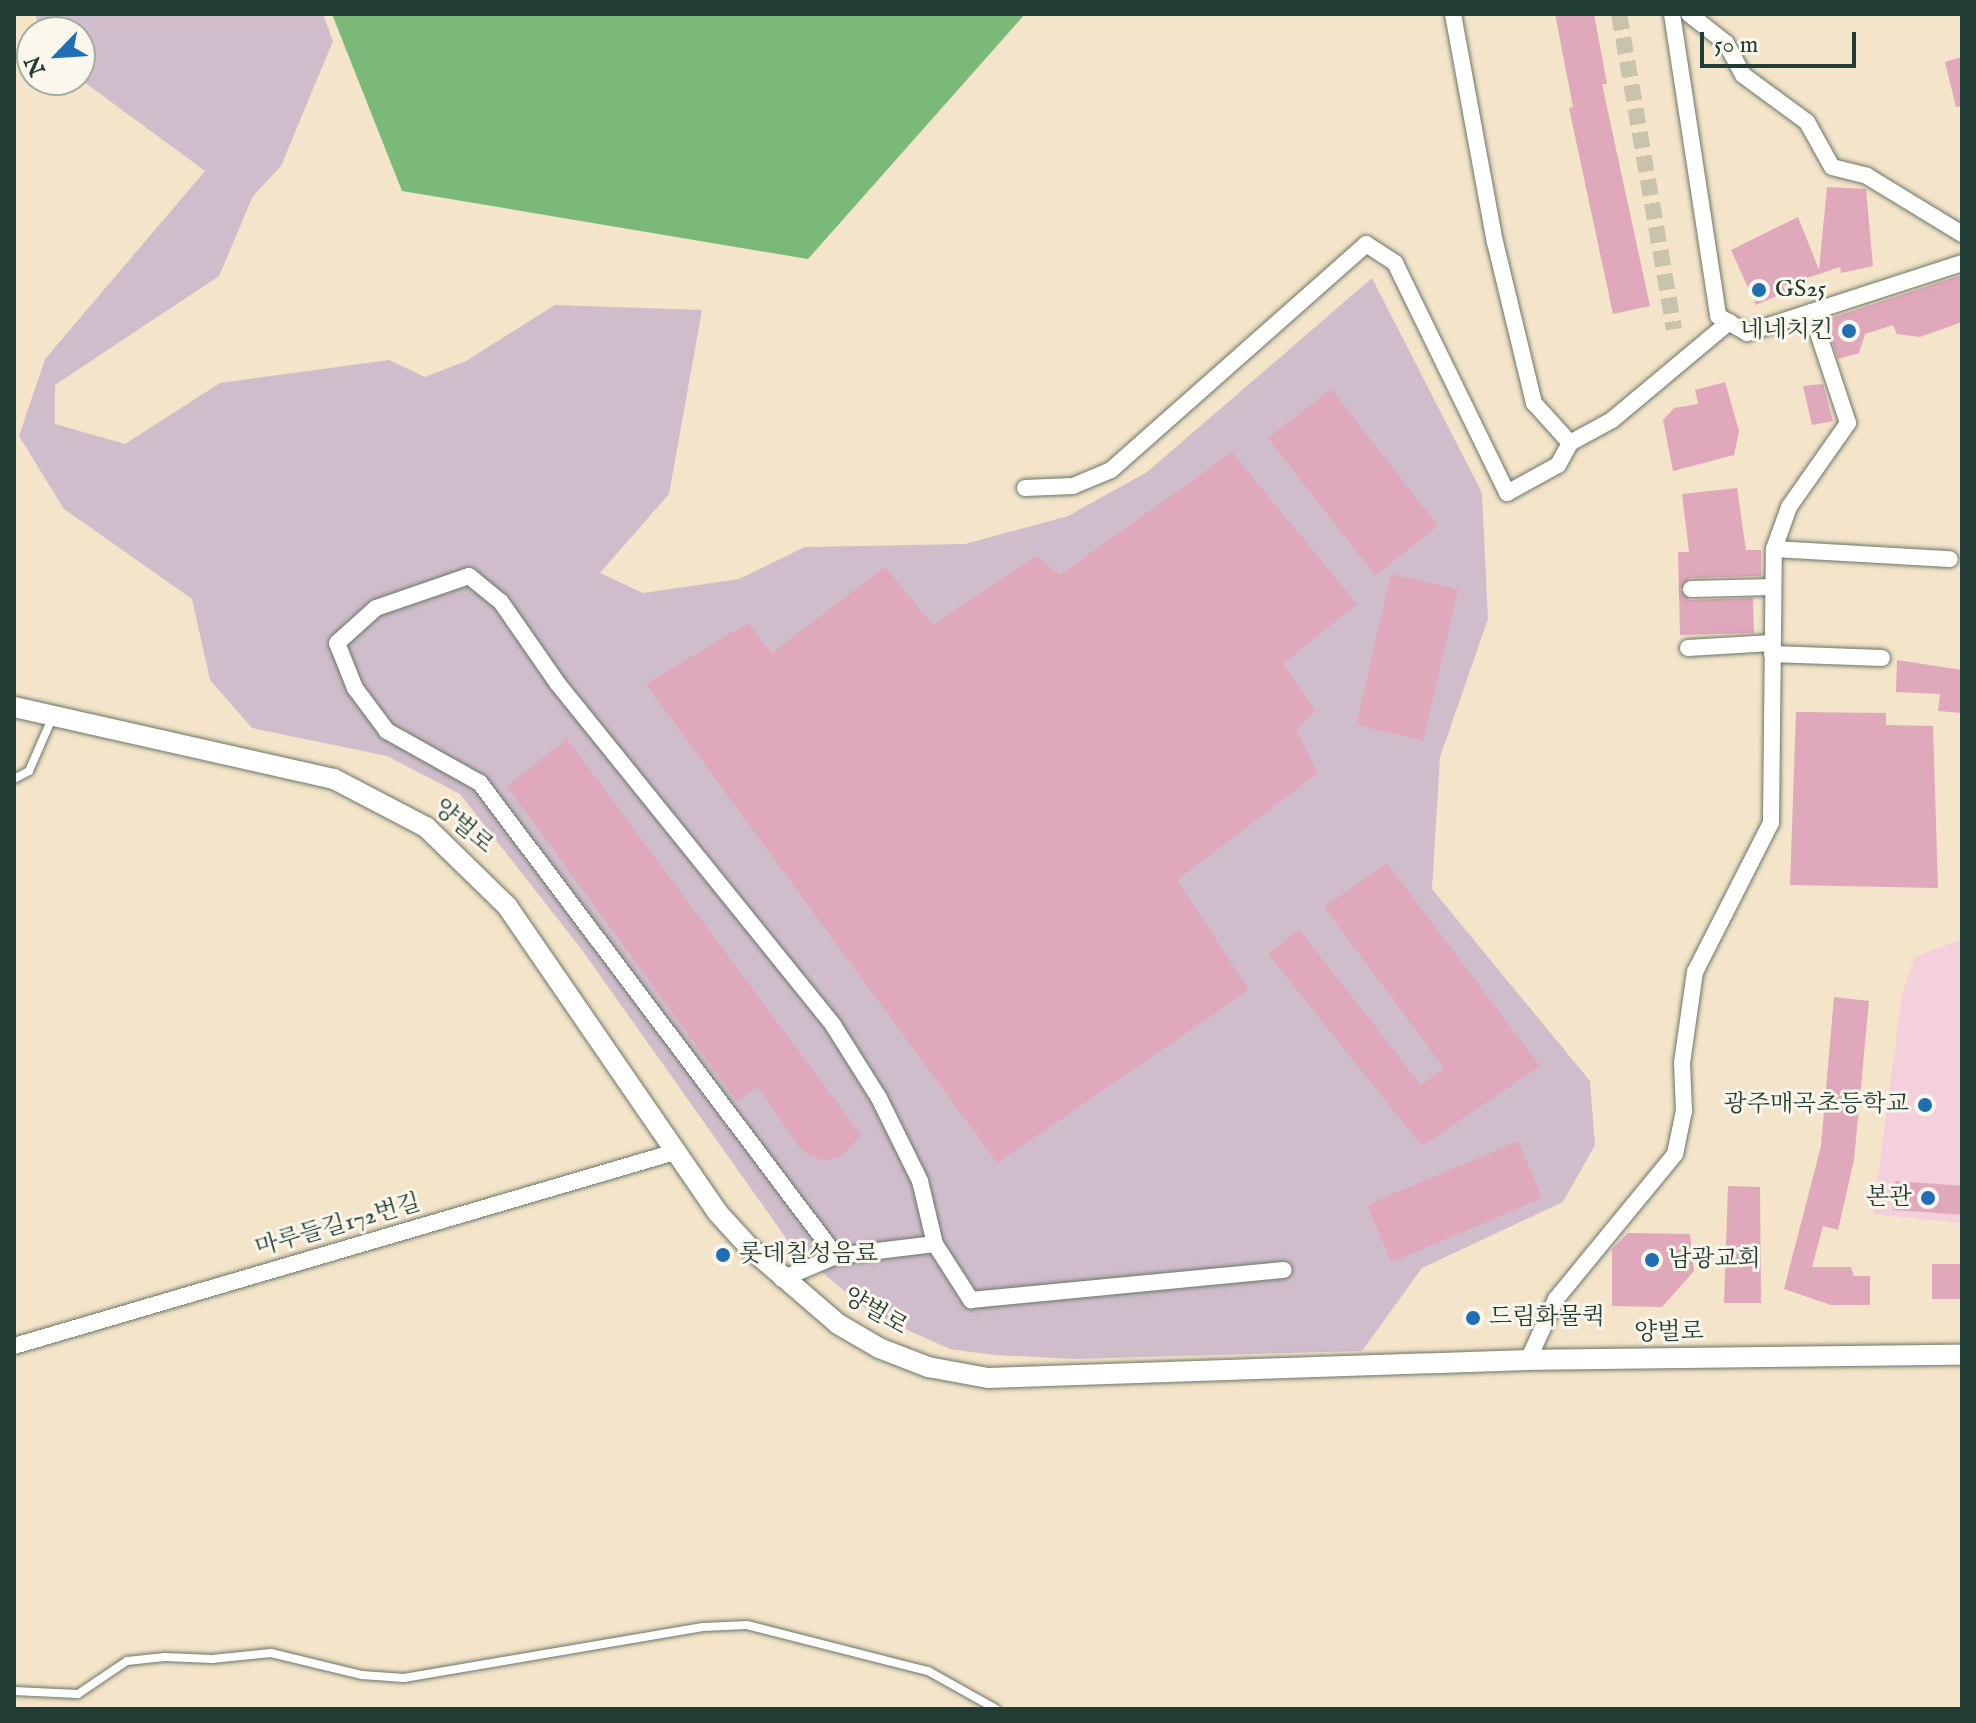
<!DOCTYPE html>
<html>
<head>
<meta charset="utf-8">
<style>
  body { margin:0 }
  #map { position:relative; width:1976px; height:1723px; overflow:hidden; background:#f4e4c9; font-family:"IM FELL English","Noto Serif KR",serif }
  div>[style] { position:absolute }
  .built>* { inset:0; background:#f4cfdc }
  .industrial>* { inset:0; background:#d0bdcc }
  .forest>* { inset:0; background:#7bb979 }
  .building>* { inset:0; background:#e0a8bb; transform-origin:0 0 }
  .minor-tunnel>* { height:16px; margin-top:-8px; transform-origin:0; background:repeating-linear-gradient(90deg,#c9c3ab 0 16px,transparent 0 24px) }
  .roads { filter:drop-shadow(0 0 2px #6a7768) drop-shadow(0 0 2px #6a7768) }
  .service>* { height:8px; margin:-4px; padding:0 4px; transform-origin:4px; border-radius:4px; background:#fff }
  .minor>* { height:16px; margin:-8px; padding:0 8px; transform-origin:8px; border-radius:8px; background:#fff }
  .tertiary>* { height:20px; margin:-10px; padding:0 10px; transform-origin:10px; border-radius:10px; background:#fff }
  .dots>* { width:22px; height:22px; translate:-50% -50%; box-sizing:border-box; border:4px solid #fbf7ec; border-radius:50% }
  span { translate:-50% -50%; white-space:nowrap; text-align:center; line-height:1.15; -webkit-text-stroke:6px #fbf7ec; paint-order:stroke }
  .poi-label { font-size:24px; color:#1f3d34 }
  .left { translate:0 -50%; text-align:left }
  .right { translate:-100% -50%; text-align:right }
  .street-label { font-size:24px; color:#1f3d34 }
  .frame { position:absolute; inset:0; border:16px solid #1f3d34; pointer-events:none }
  .north { position:absolute; left:16px; top:16px; width:80px; height:80px; box-sizing:border-box; background:#fbf7ec; border:2px solid #a3ada2; border-radius:50%; rotate:245deg; font-size:22px; font-weight:700; line-height:32px; text-align:center; color:#1f3d34 }
  .north::after { content:''; display:block; margin:auto; width:28px; height:36px; background:#1f6fb2; clip-path:polygon(50% 0,100% 100%,50% 72%,0 100%) }
  .scale { position:absolute; left:1700px; top:32px; width:156px; height:36px; box-sizing:border-box; border:4px solid #1f3d34; border-top:0; padding-left:10px; font-size:24px; line-height:28px; white-space:nowrap; color:#1f3d34; -webkit-text-stroke:6px #fbf7ec; paint-order:stroke }
</style>
</head>
<body>
<div id="map">
  <div class="built">
    <div style="clip-path:polygon(1962px 939px,1962px 1223px,1873px 1214px,1902px 995px,1915px 957px)"></div>
  </div>
  <div class="industrial">
    <div style="clip-path:polygon(36px 14px,323px 14px,333px 41px,281px 166px,253px 196px,219px 276px,55px 385px,55px 424px,125px 444px,220px 383px,389px 360px,425px 377px,466px 361px,555px 305px,702px 310px,669px 494px,600px 573px,643px 593px,739px 579px,805px 547px,965px 544px,1068px 516px,1147px 472px,1372px 278px,1482px 493px,1488px 619px,1440px 757px,1432px 889px,1590px 1081px,1595px 1145px,1563px 1202px,1422px 1268px,1362px 1351px,1074px 1359px,994px 1355px,950px 1349px,872px 1314px,793px 1248px,582px 950px,460px 794px,387px 756px,252px 728px,210px 680px,192px 599px,64px 509px,19px 436px,45px 359px,205px 171px,80px 79px,80px 32px,38px 32px)"></div>
  </div>
  <div class="forest">
    <div style="clip-path:polygon(332px 14px,1025px 14px,808px 259px,402px 191px)"></div>
  </div>
  <div class="building">
    <div style="clip-path:polygon(1555px 14px,1594px 14px,1607px 84px,1602px 84px,1650px 306px,1613px 314px,1569px 108px,1573px 107px)"></div>
    <div style="clip-path:polygon(1962px 57px,1962px 106px,1956px 107px,1945px 62px)"></div>
    <div style="clip-path:polygon(1827px 187px,1866px 189px,1873px 266px,1841px 273px,1840px 267px,1783px 286px,1786px 292px,1756px 305px,1731px 250px,1798px 217px,1819px 270px)"></div>
    <div style="clip-path:polygon(1962px 275px,1962px 322px,1920px 337px,1897px 334px,1893px 325px,1865px 334px,1859px 353px,1838px 359px,1825px 320px)"></div>
    <div style="clip-path:polygon(1725px 382px,1739px 431px,1734px 455px,1673px 471px,1663px 420px,1674px 408px,1698px 404px,1695px 390px)"></div>
    <div style="clip-path:polygon(1823px 384px,1833px 421px,1812px 425px,1803px 386px)"></div>
    <div style="left:1331px;top:389px;width:174px;height:80px;rotate:52deg"></div>
    <div style="clip-path:polygon(1232px 452px,1357px 604px,1283px 664px,1315px 710px,1296px 730px,1318px 773px,1177px 880px,1249px 990px,997px 1163px,646px 684px,748px 623px,772px 653px,885px 567px,933px 625px,1036px 556px,1060px 575px)"></div>
    <div style="clip-path:polygon(1737px 488px,1746px 550px,1761px 550px,1761px 576px,1690px 578px,1680px 590px,1690px 600px,1753px 598px,1754px 633px,1680px 635px,1678px 552px,1689px 552px,1682px 494px)"></div>
    <div style="left:1391px;top:574px;width:69px;height:155px;rotate:13deg"></div>
    <div style="clip-path:polygon(1897px 660px,1962px 670px,1962px 713px,1938px 711px,1940px 694px,1896px 692px)"></div>
    <div style="clip-path:polygon(1796px 712px,1886px 713px,1886px 725px,1933px 726px,1938px 888px,1790px 885px)"></div>
    <div style="clip-path:polygon(567px 739px,861px 1135px,841px 1156px,824px 1161px,802px 1151px,758px 1087px,737px 1101px,507px 786px)"></div>
    <div style="clip-path:polygon(1387px 863px,1540px 1066px,1422px 1146px,1268px 954px,1299px 929px,1421px 1085px,1444px 1068px,1324px 907px)"></div>
    <div style="clip-path:polygon(1834px 997px,1869px 1001px,1854px 1160px,1838px 1230px,1823px 1226px,1812px 1267px,1851px 1267px,1854px 1276px,1870px 1276px,1870px 1305px,1831px 1305px,1784px 1289px,1821px 1146px)"></div>
    <div style="left:1518px;top:1141px;width:62px;height:164px;rotate:67deg"></div>
    <div style="left:1895px;top:1181px;width:67px;height:29px;rotate:4deg"></div>
    <div style="clip-path:polygon(1728px 1186px,1760px 1187px,1761px 1303px,1724px 1303px)"></div>
    <div style="clip-path:polygon(1628px 1233px,1690px 1234px,1694px 1271px,1662px 1307px,1612px 1306px,1612px 1249px)"></div>
    <div style="left:1962px;top:1264px;width:35px;height:30px;rotate:90deg"></div>
  </div>
  <div class="minor-tunnel">
    <div style="left:1619px;top:14px;width:320px;rotate:80.1deg"></div>
  </div>
  <div class="roads">
    <div class="service">
      <div style="left:14px;top:779px;width:17px;rotate:-28deg"></div>
      <div style="left:29px;top:771px;width:60px;rotate:-66.4deg"></div>
      <div style="left:14px;top:1691px;width:64px;rotate:2.7deg"></div>
      <div style="left:78px;top:1694px;width:59px;rotate:-34deg"></div>
      <div style="left:127px;top:1661px;width:38px;rotate:-6deg"></div>
      <div style="left:165px;top:1657px;width:47px;rotate:2.4deg"></div>
      <div style="left:212px;top:1659px;width:59px;rotate:-5.8deg"></div>
      <div style="left:271px;top:1653px;width:94px;rotate:13.6deg"></div>
      <div style="left:362px;top:1675px;width:42px;rotate:4.1deg"></div>
      <div style="left:404px;top:1678px;width:303px;rotate:-9.7deg"></div>
      <div style="left:703px;top:1627px;width:44px;rotate:-2.6deg"></div>
      <div style="left:747px;top:1625px;width:187px;rotate:14.3deg"></div>
      <div style="left:928px;top:1671px;width:78px;rotate:29.2deg"></div>
    </div>
    <div class="minor">
      <div style="left:1453px;top:14px;width:232px;rotate:79.6deg"></div>
      <div style="left:1495px;top:242px;width:166px;rotate:76.4deg"></div>
      <div style="left:1534px;top:403px;width:54px;rotate:48deg"></div>
      <div style="left:1570px;top:443px;width:48px;rotate:-28.7deg"></div>
      <div style="left:1612px;top:420px;width:153px;rotate:-39.9deg"></div>
      <div style="left:1672px;top:14px;width:305px;rotate:81.3deg"></div>
      <div style="left:1718px;top:316px;width:34px;rotate:30deg"></div>
      <div style="left:1747px;top:333px;width:226px;rotate:-18deg"></div>
      <div style="left:1689px;top:14px;width:47px;rotate:38.1deg"></div>
      <div style="left:1726px;top:43px;width:36px;rotate:62deg"></div>
      <div style="left:1743px;top:75px;width:79px;rotate:36.3deg"></div>
      <div style="left:1807px;top:122px;width:51px;rotate:60.9deg"></div>
      <div style="left:1832px;top:167px;width:36px;rotate:14deg"></div>
      <div style="left:1867px;top:176px;width:111px;rotate:31.4deg"></div>
      <div style="left:1025px;top:488px;width:48px;rotate:-2.4deg"></div>
      <div style="left:1073px;top:486px;width:41px;rotate:-22.8deg"></div>
      <div style="left:1111px;top:470px;width:341px;rotate:-41.5deg"></div>
      <div style="left:1366px;top:244px;width:35px;rotate:33deg"></div>
      <div style="left:1395px;top:263px;width:256px;rotate:64deg"></div>
      <div style="left:1507px;top:493px;width:58px;rotate:-28.8deg"></div>
      <div style="left:1558px;top:465px;width:25px;rotate:-61deg"></div>
      <div style="left:1774px;top:549px;width:176px;rotate:3.3deg"></div>
      <div style="left:1691px;top:589px;width:82px;rotate:-1.4deg"></div>
      <div style="left:1688px;top:648px;width:84px;rotate:-3.4deg"></div>
      <div style="left:1772px;top:654px;width:110px;rotate:2.1deg"></div>
      <div style="left:935px;top:1244px;width:67px;rotate:57.3deg"></div>
      <div style="left:971px;top:1300px;width:314px;rotate:-5.5deg"></div>
      <div style="left:782px;top:1279px;width:59px;rotate:-23.1deg"></div>
      <div style="left:836px;top:1256px;width:592px;rotate:-126.97deg"></div>
      <div style="left:480px;top:783px;width:107px;rotate:-150.8deg"></div>
      <div style="left:387px;top:731px;width:54px;rotate:-126.7deg"></div>
      <div style="left:355px;top:688px;width:48px;rotate:-111.8deg"></div>
      <div style="left:337px;top:643px;width:52px;rotate:-41.9deg"></div>
      <div style="left:376px;top:608px;width:98px;rotate:-19deg"></div>
      <div style="left:469px;top:576px;width:41px;rotate:39.1deg"></div>
      <div style="left:501px;top:602px;width:100px;rotate:55.2deg"></div>
      <div style="left:558px;top:684px;width:438px;rotate:51.1deg"></div>
      <div style="left:833px;top:1025px;width:86px;rotate:57.8deg"></div>
      <div style="left:879px;top:1098px;width:93px;rotate:63.7deg"></div>
      <div style="left:920px;top:1181px;width:65px;rotate:76.6deg"></div>
      <div style="left:935px;top:1244px;width:100px;rotate:173.1deg"></div>
      <div style="left:14px;top:1346px;width:689px;rotate:-16.36deg"></div>
      <div style="left:1528px;top:1360px;width:67px;rotate:-65.3deg"></div>
      <div style="left:1556px;top:1299px;width:188px;rotate:-50.6deg"></div>
      <div style="left:1675px;top:1154px;width:44px;rotate:-78.2deg"></div>
      <div style="left:1684px;top:1111px;width:48px;rotate:-92.4deg"></div>
      <div style="left:1682px;top:1063px;width:92px;rotate:-81.9deg"></div>
      <div style="left:1695px;top:972px;width:167px;rotate:-63deg"></div>
      <div style="left:1771px;top:823px;width:274px;rotate:-89.4deg"></div>
      <div style="left:1774px;top:549px;width:45px;rotate:-70.3deg"></div>
      <div style="left:1789px;top:507px;width:103px;rotate:-54.9deg"></div>
      <div style="left:1848px;top:423px;width:117px;rotate:-108.4deg"></div>
    </div>
    <div class="tertiary">
      <div style="left:14px;top:707px;width:328px;rotate:12.7deg"></div>
      <div style="left:334px;top:779px;width:104px;rotate:27.6deg"></div>
      <div style="left:426px;top:827px;width:113px;rotate:44.3deg"></div>
      <div style="left:507px;top:906px;width:371px;rotate:55.5deg"></div>
      <div style="left:717px;top:1212px;width:49px;rotate:47.5deg"></div>
      <div style="left:750px;top:1248px;width:116px;rotate:40.8deg"></div>
      <div style="left:838px;top:1324px;width:48px;rotate:30.3deg"></div>
      <div style="left:879px;top:1348px;width:53px;rotate:21.2deg"></div>
      <div style="left:928px;top:1367px;width:61px;rotate:10.4deg"></div>
      <div style="left:988px;top:1378px;width:540px;rotate:-1.91deg"></div>
      <div style="left:1528px;top:1360px;width:434px;rotate:-0.7deg"></div>
    </div>
  </div>
  <div class="dots">
    <div style="left:1759px;top:290px;background:#1f6fb2"></div>
    <div style="left:1849px;top:331px;background:#1f6fb2"></div>
    <div style="left:1925px;top:1105px;background:#1f6fb2"></div>
    <div style="left:1928px;top:1198px;background:#1f6fb2"></div>
    <div style="left:723px;top:1255px;background:#1f6fb2"></div>
    <div style="left:1652px;top:1260px;background:#1f6fb2"></div>
    <div style="left:1473px;top:1318px;background:#1f6fb2"></div>
  </div>
  <div class="poi-label">
    <span class="left" style="left:1775px;top:290px">GS25</span>
    <span class="right" style="left:1833px;top:331px">네네치킨</span>
    <span class="right" style="left:1909px;top:1105px">광주매곡초등학교</span>
    <span class="right" style="left:1912px;top:1198px">본관</span>
    <span class="left" style="left:739px;top:1255px">롯데칠성음료</span>
    <span class="left" style="left:1668px;top:1260px">남광교회</span>
    <span class="left" style="left:1489px;top:1318px">드림화물퀵</span>
  </div>
  <div class="street-label">
    <span style="left:463px;top:827px;rotate:40deg">양벌로</span>
    <span style="left:338px;top:1226px;rotate:-16deg">마루들길172번길</span>
    <span style="left:875px;top:1312px;rotate:30deg">양벌로</span>
    <span style="left:1669px;top:1333px;rotate:-1deg">양벌로</span>
  </div>
  <div class="frame"></div>
  <div class="north">N</div>
  <div class="scale">50 m</div>
</div>
</body>
</html>
